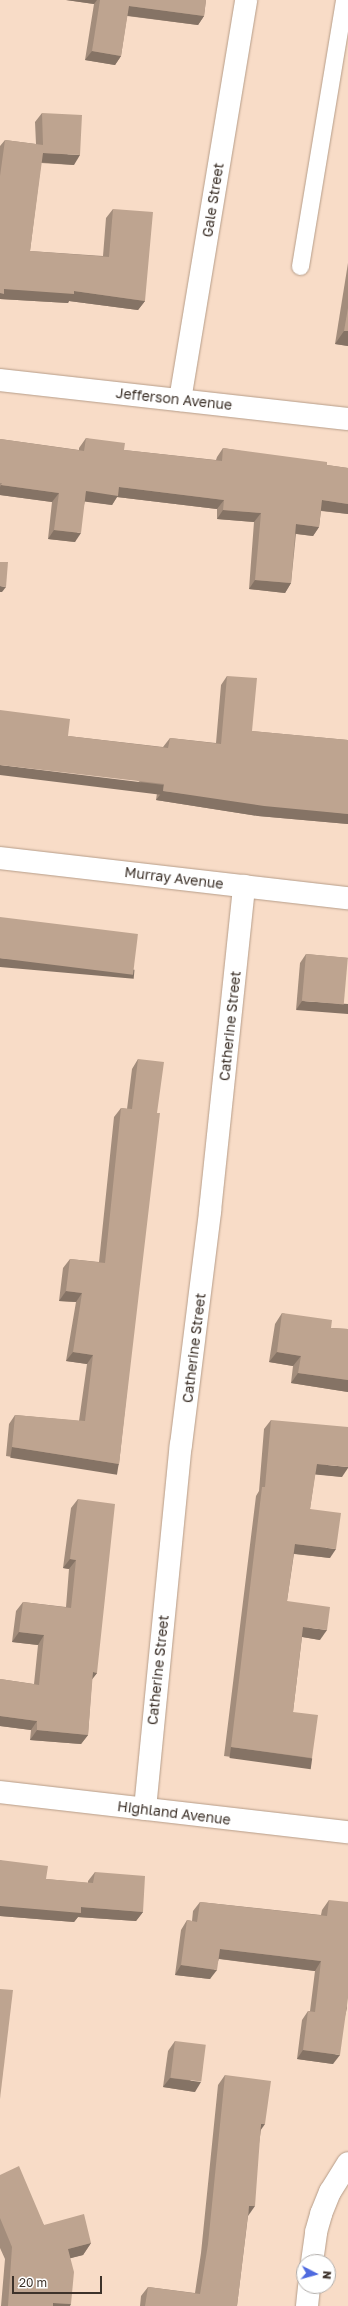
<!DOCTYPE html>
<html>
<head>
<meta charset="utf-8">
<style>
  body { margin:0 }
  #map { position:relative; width:348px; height:2306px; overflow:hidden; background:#f8dcc7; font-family:"Golos Text",sans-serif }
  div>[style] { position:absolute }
  .roads { filter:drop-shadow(0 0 1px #b69d89) drop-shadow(0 0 1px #b69d89) }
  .service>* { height:17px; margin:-8.5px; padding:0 8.5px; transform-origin:8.5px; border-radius:8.5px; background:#fff }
  .minor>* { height:22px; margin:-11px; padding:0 11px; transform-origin:11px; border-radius:11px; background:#fff }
  .wall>* { inset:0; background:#a38d7c }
  .shaded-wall>* { inset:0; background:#857365; transform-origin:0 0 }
  .building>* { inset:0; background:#bea490; transform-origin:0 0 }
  span { translate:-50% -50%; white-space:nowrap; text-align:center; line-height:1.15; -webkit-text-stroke:3px #fff; paint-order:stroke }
  .street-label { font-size:14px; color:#3d322a }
  .north { position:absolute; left:296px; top:2254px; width:40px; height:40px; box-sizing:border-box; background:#fff; border:1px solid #b1adaa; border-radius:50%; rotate:96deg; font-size:11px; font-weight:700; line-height:16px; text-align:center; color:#3d322a }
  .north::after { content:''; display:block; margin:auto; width:14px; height:18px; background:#4f6adf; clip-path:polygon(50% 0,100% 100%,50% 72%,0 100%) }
  .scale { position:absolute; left:12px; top:2276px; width:90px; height:18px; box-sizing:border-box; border:2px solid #3d322a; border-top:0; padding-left:5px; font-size:12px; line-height:14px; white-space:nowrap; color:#3d322a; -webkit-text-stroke:3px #fff; paint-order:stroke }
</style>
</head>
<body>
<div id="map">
  <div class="roads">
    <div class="service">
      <div style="left:300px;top:266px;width:270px;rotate:-80.6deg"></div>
    </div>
    <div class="minor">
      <div style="left:0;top:380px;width:350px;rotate:6.4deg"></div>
      <div style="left:180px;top:400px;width:405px;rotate:-80.6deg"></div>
      <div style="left:0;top:858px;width:350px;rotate:6.6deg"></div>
      <div style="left:0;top:1792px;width:350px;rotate:6.6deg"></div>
      <div style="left:145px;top:1809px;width:366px;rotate:-84.4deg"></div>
      <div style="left:181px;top:1445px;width:236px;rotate:-82.9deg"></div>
      <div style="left:210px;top:1211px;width:327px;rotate:-84deg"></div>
      <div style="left:312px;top:2262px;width:30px;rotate:-82deg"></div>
      <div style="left:316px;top:2232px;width:19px;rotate:-74deg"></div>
      <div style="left:321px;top:2214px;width:24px;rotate:-68deg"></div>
      <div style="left:330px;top:2192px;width:34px;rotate:-58deg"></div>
      <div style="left:307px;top:2306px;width:20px;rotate:-84deg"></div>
    </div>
  </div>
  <div class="wall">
    <div style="clip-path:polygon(66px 0,206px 0,204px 16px,198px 25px,127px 16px,121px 56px,115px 65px,85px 60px,94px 4px)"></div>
    <div style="clip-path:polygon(42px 113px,74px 165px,41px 163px,30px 251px,103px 256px,106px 218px,113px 209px,145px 301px,138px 310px,69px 301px,68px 303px,0 299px,0 146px,5px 140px,36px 144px,35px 122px)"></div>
    <div style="clip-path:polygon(348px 263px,348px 346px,335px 344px)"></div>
    <div style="clip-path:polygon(86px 438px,124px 450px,216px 460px,217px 457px,223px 448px,327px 465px,348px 468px,348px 514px,321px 511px,319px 527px,313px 536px,296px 534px,291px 583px,285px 593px,249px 589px,254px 522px,217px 519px,217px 509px,117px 497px,112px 505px,85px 501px,75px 542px,48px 539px,52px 502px,0 495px,0 439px,79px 450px,79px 448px)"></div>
    <div style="clip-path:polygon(227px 676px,252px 731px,348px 740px,348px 824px,258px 816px,156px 800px,157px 793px,68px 736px,163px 747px,170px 738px,216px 743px,221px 685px)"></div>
    <div style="clip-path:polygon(306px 954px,348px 958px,296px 1010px,300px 963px)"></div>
    <div style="clip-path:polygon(138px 1059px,157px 1113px,119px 1464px,113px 1473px,6px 1456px,9px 1424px,15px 1415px,79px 1421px,87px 1364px,66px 1361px,76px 1302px,59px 1301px,63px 1268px,70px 1259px,99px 1262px,114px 1117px,121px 1108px,127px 1109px,132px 1069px)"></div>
    <div style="clip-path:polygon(282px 1313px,331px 1328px,348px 1329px,348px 1392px,291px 1383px,293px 1366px,269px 1362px,275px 1324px)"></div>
    <div style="clip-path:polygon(271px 1420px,342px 1477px,315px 1474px,310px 1509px,330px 1558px,294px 1554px,287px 1601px,320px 1640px,302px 1637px,293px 1712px,312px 1758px,306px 1767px,224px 1756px,256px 1496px,259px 1491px,264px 1429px)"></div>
    <div style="clip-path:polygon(78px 1499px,97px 1673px,92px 1679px,88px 1735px,81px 1744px,30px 1740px,31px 1730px,0 1726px,0 1679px,34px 1684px,38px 1645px,12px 1642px,16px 1611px,23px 1602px,66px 1607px,69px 1569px,63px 1568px,71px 1508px)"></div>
    <div style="clip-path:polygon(0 1860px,46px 1879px,88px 1883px,88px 1881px,95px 1872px,143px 1912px,136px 1921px,78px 1917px,74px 1922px,0 1916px)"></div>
    <div style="clip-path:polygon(329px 1900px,347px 2008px,333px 2064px,297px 2059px,302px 2020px,308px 2011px,310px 2011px,315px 1971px,219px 1959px,210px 1979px,175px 1975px,181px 1930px,187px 1920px,192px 1921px,193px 1911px,200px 1902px,321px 1915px,322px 1910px)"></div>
    <div style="clip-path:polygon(175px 2041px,195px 2092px,163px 2087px,168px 2051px)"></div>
    <div style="clip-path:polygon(225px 2075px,261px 2130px,248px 2216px,237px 2306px,140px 2306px,141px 2296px,148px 2287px,195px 2293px,201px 2253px,218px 2085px)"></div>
    <div style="clip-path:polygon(0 2175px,44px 2225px,91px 2243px,83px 2255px,70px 2258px,70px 2306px,1px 2306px,5px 2259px,0 2248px)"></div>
  </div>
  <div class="shaded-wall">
    <div style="clip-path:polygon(66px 0,97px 0,94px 4px)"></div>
    <div style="clip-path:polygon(129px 6px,204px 16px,198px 25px,122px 15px)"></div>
    <div style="clip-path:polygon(92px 51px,121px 56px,115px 65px,85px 60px)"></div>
    <div style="clip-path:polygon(43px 153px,80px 155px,74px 165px,36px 162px)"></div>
    <div style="clip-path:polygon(4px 289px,74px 291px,145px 301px,138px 310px,69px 301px,68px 303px,0 299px,0 293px)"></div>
    <div style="clip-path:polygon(344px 331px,348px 331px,348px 346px,335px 344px)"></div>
    <div style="clip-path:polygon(1px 485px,59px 493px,52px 502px,0 495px,0 487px)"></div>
    <div style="clip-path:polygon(119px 487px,224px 500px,217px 509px,117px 497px,112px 505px,80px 501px,86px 491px)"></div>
    <div style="clip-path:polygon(322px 500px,348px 504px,348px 514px,316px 510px)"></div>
    <div style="clip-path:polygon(223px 510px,261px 513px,254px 522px,217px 519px)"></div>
    <div style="clip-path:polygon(296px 524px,319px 527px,313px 536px,290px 533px)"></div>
    <div style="clip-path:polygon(54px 530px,81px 533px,75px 542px,48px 539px)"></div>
    <div style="clip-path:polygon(255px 580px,291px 583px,285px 593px,249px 589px)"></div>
    <div style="clip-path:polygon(0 586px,6px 587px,2px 592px,0 592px)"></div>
    <div style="left:0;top:765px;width:165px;height:10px;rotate:7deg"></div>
    <div style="clip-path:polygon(163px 791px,348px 814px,348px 824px,258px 816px,156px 800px)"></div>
    <div style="left:0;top:958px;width:135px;height:9px;rotate:5deg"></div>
    <div style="clip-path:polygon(302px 1001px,348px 1004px,348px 1014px,296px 1010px)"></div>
    <div style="clip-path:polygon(66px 1291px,82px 1293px,76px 1302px,59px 1301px)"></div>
    <div style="clip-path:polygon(73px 1352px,93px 1355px,87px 1364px,66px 1361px)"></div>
    <div style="clip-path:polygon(277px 1352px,301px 1356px,293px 1366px,269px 1362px)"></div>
    <div style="clip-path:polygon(298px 1373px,348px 1380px,348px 1392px,291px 1383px)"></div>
    <div style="left:12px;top:1447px;width:108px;height:11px;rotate:9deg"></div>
    <div style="clip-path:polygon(317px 1464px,348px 1467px,348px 1468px,342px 1477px,310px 1474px)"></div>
    <div style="clip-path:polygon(295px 1544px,336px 1549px,330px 1558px,288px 1553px)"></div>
    <div style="clip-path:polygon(70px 1559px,76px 1560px,69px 1569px,63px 1568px)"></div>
    <div style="clip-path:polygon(303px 1627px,327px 1630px,320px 1640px,297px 1636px)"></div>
    <div style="clip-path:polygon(19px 1632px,44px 1635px,38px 1645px,12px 1642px)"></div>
    <div style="clip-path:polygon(93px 1672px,97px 1673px,90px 1682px)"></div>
    <div style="clip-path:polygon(0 1716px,37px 1721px,31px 1730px,0 1726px)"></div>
    <div style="clip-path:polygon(37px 1730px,88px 1735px,81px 1744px,30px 1740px)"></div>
    <div style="left:231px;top:1747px;width:82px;height:11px;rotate:8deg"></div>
    <div style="clip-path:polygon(0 1906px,81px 1907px,143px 1912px,136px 1921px,78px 1917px,74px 1922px,0 1916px)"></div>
    <div style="clip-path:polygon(220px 1949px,321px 1961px,315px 1971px,213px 1958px)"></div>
    <div style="clip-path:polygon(181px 1965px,217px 1970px,210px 1979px,175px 1975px)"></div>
    <div style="clip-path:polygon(303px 2050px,340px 2055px,333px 2064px,297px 2059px)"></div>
    <div style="clip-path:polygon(170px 2078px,201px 2082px,195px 2092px,163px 2087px)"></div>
    <div style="clip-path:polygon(261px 2124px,265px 2124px,258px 2134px)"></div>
    <div style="clip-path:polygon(249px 2206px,255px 2206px,248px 2216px)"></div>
    <div style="clip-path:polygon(91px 2243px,83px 2255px,60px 2261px,68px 2249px)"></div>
    <div style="clip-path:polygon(53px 2303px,71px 2304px,70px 2306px,51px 2306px)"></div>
  </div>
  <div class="building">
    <div style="clip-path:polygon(100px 0,206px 0,204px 16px,129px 6px,121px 56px,92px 51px)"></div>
    <div style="clip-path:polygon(42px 113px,82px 115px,80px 155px,43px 153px,30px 251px,109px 257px,113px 209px,153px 212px,145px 301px,74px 291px,74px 294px,4px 289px,4px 294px,0 293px,0 176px,5px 140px,43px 145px)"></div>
    <div style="clip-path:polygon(348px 308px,348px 331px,344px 331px)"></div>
    <div style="clip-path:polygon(86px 438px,125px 443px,124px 450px,222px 461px,223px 448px,327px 462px,327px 465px,348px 468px,348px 504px,322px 500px,319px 527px,296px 524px,291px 583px,255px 580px,261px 513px,223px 510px,224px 500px,119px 487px,118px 496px,86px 491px,81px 533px,54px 530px,59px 493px,1px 485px,2px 483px,0 483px,0 439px,84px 451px)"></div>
    <div style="clip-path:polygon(0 562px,8px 562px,6px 587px,0 586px)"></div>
    <div style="clip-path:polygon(227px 676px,257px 678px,252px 731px,348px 740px,348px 814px,264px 806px,163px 791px,164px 784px,0 765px,0 710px,70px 719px,68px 736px,168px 748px,170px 738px,221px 744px)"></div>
    <div style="left:0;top:917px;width:139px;height:41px;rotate:7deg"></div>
    <div style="left:306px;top:954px;width:42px;height:47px;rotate:5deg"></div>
    <div style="clip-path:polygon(138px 1059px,164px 1062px,157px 1113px,160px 1113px,119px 1464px,12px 1447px,15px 1415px,85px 1421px,93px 1355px,73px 1352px,82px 1293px,66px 1291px,70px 1259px,105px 1263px,121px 1108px,132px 1109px)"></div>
    <div style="clip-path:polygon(282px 1313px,332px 1320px,331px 1328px,348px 1329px,348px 1380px,298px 1373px,301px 1356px,277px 1352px)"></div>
    <div style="clip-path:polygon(271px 1420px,348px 1427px,348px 1467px,317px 1464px,310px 1509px,341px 1513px,336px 1549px,295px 1544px,287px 1601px,330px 1607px,327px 1630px,303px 1627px,293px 1712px,318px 1715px,312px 1758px,231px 1747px,262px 1487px,265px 1487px)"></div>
    <div style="clip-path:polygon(78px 1499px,115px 1504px,97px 1673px,93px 1672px,88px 1735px,37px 1730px,37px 1721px,0 1716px,0 1679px,39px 1685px,44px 1635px,19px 1632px,23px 1602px,71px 1608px,76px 1560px,70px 1559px)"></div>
    <div style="clip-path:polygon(0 1860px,48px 1866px,46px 1879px,93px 1883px,95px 1872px,145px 1876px,143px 1912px,81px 1907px,81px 1913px,0 1906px)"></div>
    <div style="clip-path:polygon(329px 1900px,348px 1902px,348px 1998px,340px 2055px,303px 2050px,308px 2011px,315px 2012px,321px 1961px,220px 1949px,217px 1970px,181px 1965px,187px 1920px,197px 1922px,200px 1902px,327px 1916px)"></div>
    <div style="clip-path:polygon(0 1989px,13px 1990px,0 2099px)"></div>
    <div style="left:175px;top:2041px;width:31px;height:37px;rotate:7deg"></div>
    <div style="clip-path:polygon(225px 2075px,271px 2081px,265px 2124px,261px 2124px,255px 2206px,249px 2206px,237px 2306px,145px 2306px,148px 2287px,200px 2294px,208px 2244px)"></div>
    <div style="clip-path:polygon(19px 2166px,44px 2225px,84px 2214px,91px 2243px,68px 2249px,74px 2272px,71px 2304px,53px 2303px,53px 2306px,8px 2306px,12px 2247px,0 2218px,0 2175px)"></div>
  </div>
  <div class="street-label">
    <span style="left:213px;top:200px;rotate:-81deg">Gale Street</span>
    <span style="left:174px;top:399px;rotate:6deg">Jefferson Avenue</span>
    <span style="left:174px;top:878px;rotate:7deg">Murray Avenue</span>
    <span style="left:230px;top:1026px;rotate:-84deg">Catherine Street</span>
    <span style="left:194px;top:1348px;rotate:-83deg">Catherine Street</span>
    <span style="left:158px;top:1670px;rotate:-84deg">Catherine Street</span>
    <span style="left:174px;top:1813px;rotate:7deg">Highland Avenue</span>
  </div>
  <div class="north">N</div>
  <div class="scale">20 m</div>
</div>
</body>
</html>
